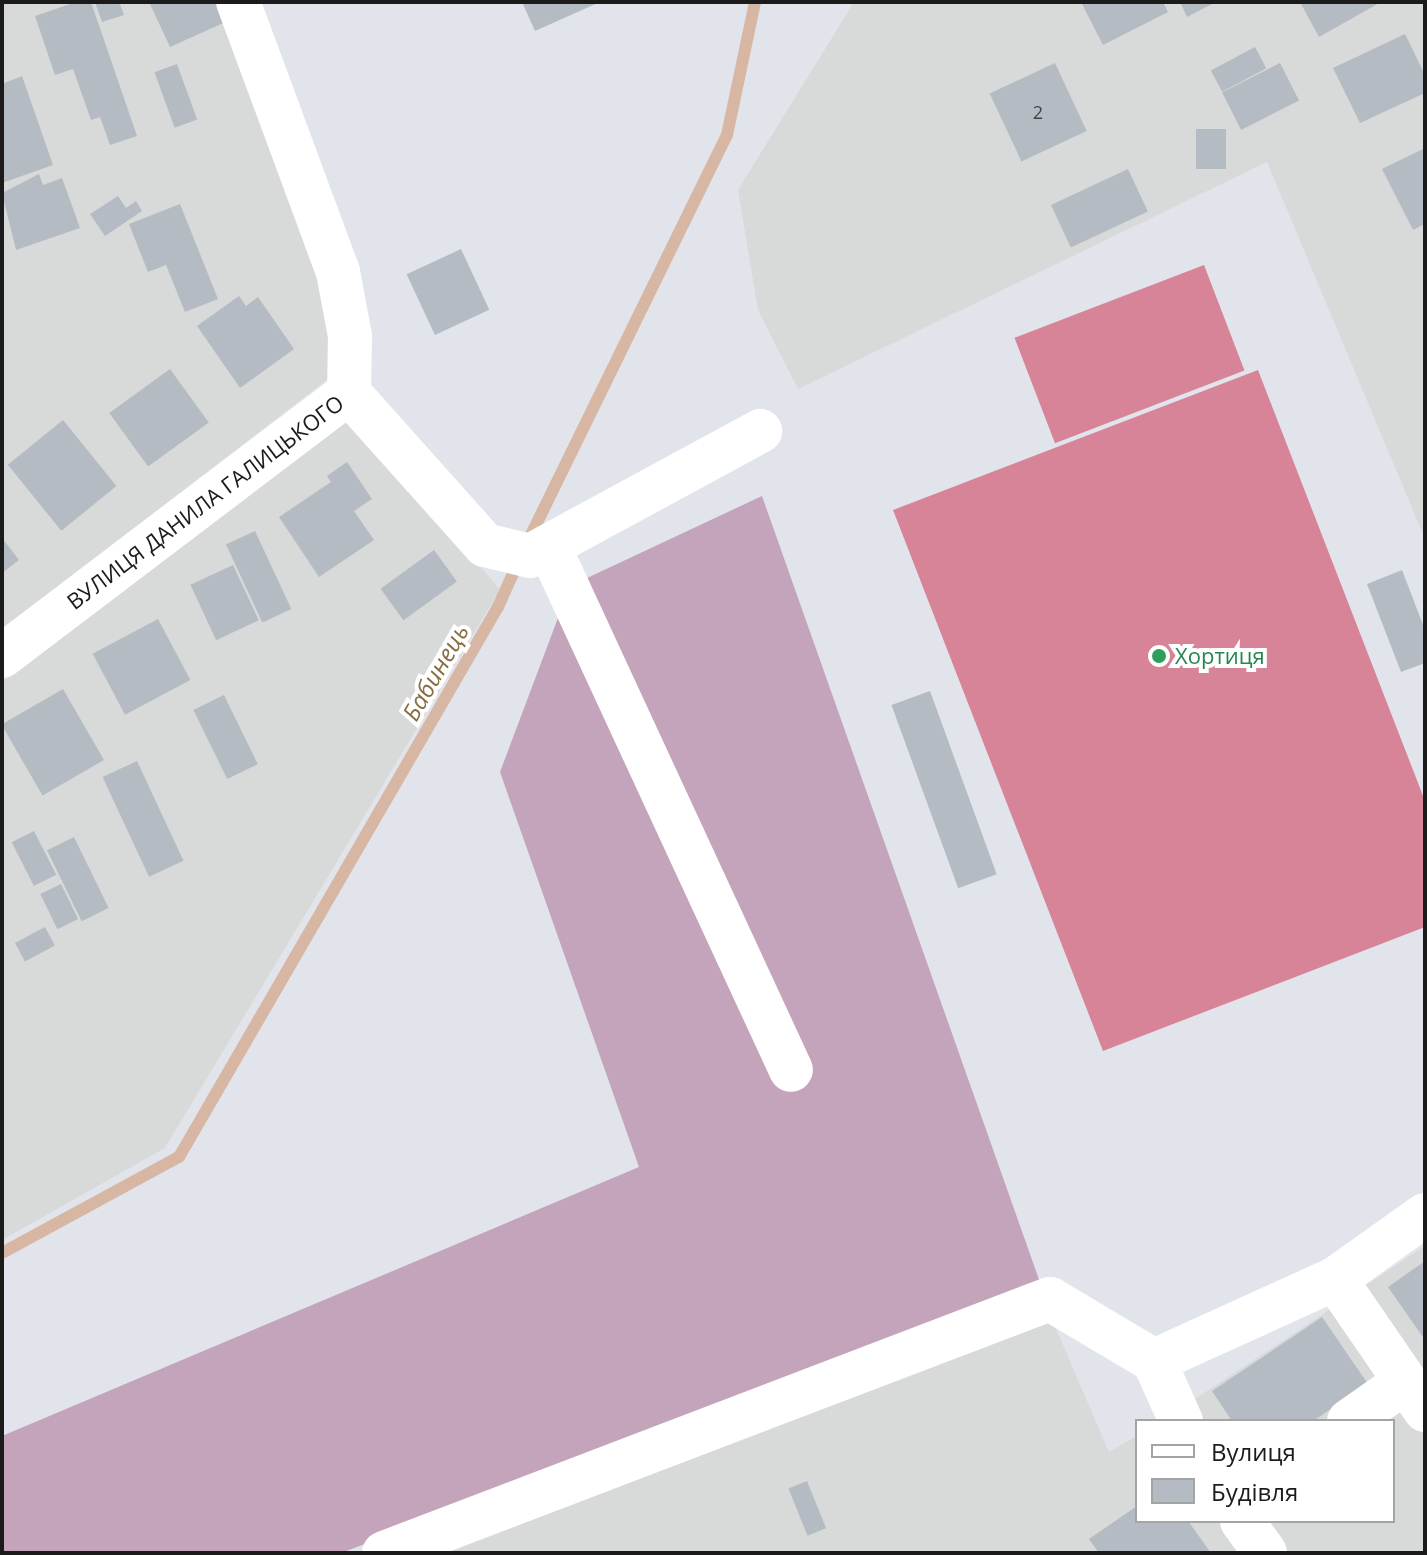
<!DOCTYPE html>
<html>
<head>
<meta charset="utf-8">
<style>
  body { margin:0 }
  #map { position:relative; width:1427px; height:1555px; overflow:hidden; background:#e2e4ec; font-family:"Open Sans",sans-serif }
  div>[style] { position:absolute }
  .residential>* { inset:0; background:#d8d9d9 }
  .cemetery>* { inset:0; background:#c4a4ba }
  .pitch>* { inset:0; background:#d78498; transform-origin:0 0 }
  .stream>* { height:12px; margin:-6px; padding:0 6px; transform-origin:6px; border-radius:6px; background:#d7b7a4 }
  .building>* { inset:0; background:#b5bbc3; transform-origin:0 0 }
  .minor>* { height:44px; margin:-22px; padding:0 22px; transform-origin:22px; border-radius:22px; background:#fff }
  .dots>* { width:22px; height:22px; translate:-50% -50%; box-sizing:border-box; border:4px solid #fff; border-radius:50% }
  span { translate:-50% -50%; white-space:nowrap; text-align:center; line-height:1.15; -webkit-text-stroke:8px #fff; paint-order:stroke }
  .number-label { font-size:18px; color:#424345 }
  .number-label span { -webkit-text-stroke-width:0 }
  .street-label { font-size:22px; color:#1b1b1b }
  .leisure-label { font-size:22px; color:#27864d }
  .left { translate:0 -50%; text-align:left }
  .water-label { font-size:24px; color:#876e43; font-style:italic }
  .frame { position:absolute; inset:0; border:4px solid #1b1b1b; pointer-events:none }
  .legend { position:absolute; left:1135px; top:1419px; width:260px; height:104px; box-sizing:border-box; background:#fff; border:2px solid #a4a4a4; margin:0; padding:10px 14px; list-style:none; font-size:24px; color:#1b1b1b }
  .legend li { display:flex; align-items:center; gap:16px; height:40px }
  .legend b { width:40px; border:2px solid #a4a4a4 }
</style>
</head>
<body>
<div id="map">
  <div class="residential">
    <div style="clip-path:polygon(2px 2px,227px 2px,328px 282px,337px 372px,2px 629px)"></div>
    <div style="clip-path:polygon(854px 2px,1425px 2px,1425px 539px,1267px 162px,798px 389px,758px 310px,738px 190px)"></div>
    <div style="clip-path:polygon(352px 413px,500px 590px,165px 1148px,2px 1240px,2px 682px)"></div>
    <div style="clip-path:polygon(1425px 1246px,1425px 1553px,452px 1553px,449px 1537px,1051px 1317px,1109px 1452px,1137px 1436px,1137px 1521px,1393px 1521px,1393px 1421px,1162px 1421px)"></div>
  </div>
  <div class="cemetery">
    <div style="clip-path:polygon(762px 496px,1042px 1288px,341px 1553px,2px 1553px,2px 1436px,639px 1167px,500px 772px,570px 586px)"></div>
  </div>
  <div class="pitch">
    <div style="left:1204px;top:265px;width:113px;height:203px;rotate:69deg"></div>
    <div style="clip-path:polygon(1258px 370px,1425px 801px,1425px 927px,1103px 1051px,893px 510px)"></div>
  </div>
  <div class="stream">
    <div style="left:527px;top:543px;width:454px;rotate:-63.9deg"></div>
    <div style="left:727px;top:135px;width:136px;rotate:-78.1deg"></div>
    <div style="left:2px;top:1253px;width:201px;rotate:-28.5deg"></div>
    <div style="left:179px;top:1157px;width:636px;rotate:-59.89deg"></div>
    <div style="left:498px;top:607px;width:51px;rotate:-65.9deg"></div>
  </div>
  <div class="building">
    <div style="clip-path:polygon(76px 2px,91px 2px,137px 136px,110px 145px,100px 117px,91px 120px,73px 69px,55px 75px,35px 16px)"></div>
    <div style="clip-path:polygon(95px 2px,119px 2px,124px 15px,102px 22px)"></div>
    <div style="clip-path:polygon(149px 2px,222px 2px,230px 20px,170px 47px)"></div>
    <div style="clip-path:polygon(522px 2px,600px 2px,535px 31px)"></div>
    <div style="clip-path:polygon(1081px 2px,1163px 2px,1168px 12px,1103px 45px)"></div>
    <div style="clip-path:polygon(1180px 2px,1216px 2px,1187px 17px)"></div>
    <div style="clip-path:polygon(1300px 2px,1381px 2px,1319px 37px)"></div>
    <div style="clip-path:polygon(1405px 34px,1425px 75px,1425px 93px,1360px 123px,1333px 68px)"></div>
    <div style="left:1255px;top:47px;width:24px;height:50px;rotate:62deg"></div>
    <div style="left:1055px;top:63px;width:75px;height:72px;rotate:65deg"></div>
    <div style="left:1280px;top:63px;width:42px;height:65px;rotate:63deg"></div>
    <div style="left:177px;top:64px;width:59px;height:24px;rotate:70deg"></div>
    <div style="clip-path:polygon(22px 76px,53px 165px,2px 183px,2px 84px)"></div>
    <div style="left:1196px;top:129px;width:30px;height:40px"></div>
    <div style="clip-path:polygon(1425px 148px,1425px 224px,1413px 230px,1382px 169px)"></div>
    <div style="left:1128px;top:169px;width:47px;height:85px;rotate:65deg"></div>
    <div style="clip-path:polygon(39px 174px,43px 185px,62px 178px,80px 228px,16px 250px,2px 193px)"></div>
    <div style="clip-path:polygon(118px 196px,126px 208px,136px 201px,142px 211px,105px 236px,90px 214px)"></div>
    <div style="clip-path:polygon(180px 204px,218px 299px,185px 312px,166px 265px,148px 272px,129px 224px)"></div>
    <div style="left:461px;top:249px;width:67px;height:60px;rotate:65deg"></div>
    <div style="clip-path:polygon(239px 296px,246px 306px,258px 297px,294px 349px,240px 388px,197px 326px)"></div>
    <div style="left:170px;top:369px;width:66px;height:75px;rotate:54deg"></div>
    <div style="left:63px;top:420px;width:85px;height:71px;rotate:51deg"></div>
    <div style="clip-path:polygon(347px 462px,372px 499px,354px 511px,374px 540px,319px 577px,279px 517px,331px 482px,327px 476px)"></div>
    <div style="left:255px;top:531px;width:86px;height:32px;rotate:65deg"></div>
    <div style="clip-path:polygon(2px 538px,19px 560px,2px 573px)"></div>
    <div style="left:434px;top:550px;width:39px;height:66px;rotate:54deg"></div>
    <div style="left:233px;top:565px;width:61px;height:47px;rotate:65deg"></div>
    <div style="clip-path:polygon(1402px 570px,1425px 630px,1425px 663px,1401px 672px,1367px 584px)"></div>
    <div style="left:158px;top:619px;width:69px;height:74px;rotate:62deg"></div>
    <div style="left:63px;top:689px;width:82px;height:71px;rotate:60deg"></div>
    <div style="left:930px;top:691px;width:195px;height:41px;rotate:70deg"></div>
    <div style="left:224px;top:695px;width:77px;height:34px;rotate:64deg"></div>
    <div style="left:137px;top:761px;width:110px;height:38px;rotate:65deg"></div>
    <div style="left:34px;top:831px;width:49px;height:25px;rotate:63deg"></div>
    <div style="left:74px;top:837px;width:79px;height:30px;rotate:64deg"></div>
    <div style="left:61px;top:884px;width:39px;height:23px;rotate:64deg"></div>
    <div style="left:45px;top:927px;width:21px;height:34px;rotate:62deg"></div>
    <div style="clip-path:polygon(1425px 1261px,1425px 1340px,1388px 1287px)"></div>
    <div style="clip-path:polygon(1322px 1317px,1368px 1384px,1313px 1421px,1232px 1421px,1212px 1391px)"></div>
    <div style="left:807px;top:1481px;width:51px;height:20px;rotate:68deg"></div>
    <div style="clip-path:polygon(1137px 1506px,1137px 1521px,1188px 1521px,1211px 1553px,1099px 1553px,1089px 1539px)"></div>
  </div>
  <div class="minor">
    <div style="left:349px;top:393px;width:204px;rotate:48.2deg"></div>
    <div style="left:485px;top:545px;width:46px;rotate:13.7deg"></div>
    <div style="left:530px;top:556px;width:262px;rotate:-28.5deg"></div>
    <div style="left:549px;top:547px;width:576px;rotate:65.17deg"></div>
    <div style="left:2px;top:656px;width:435px;rotate:-37.2deg"></div>
    <div style="left:349px;top:393px;width:57px;rotate:-89deg"></div>
    <div style="left:350px;top:336px;width:65px;rotate:-100.6deg"></div>
    <div style="left:338px;top:272px;width:288px;rotate:-110.3deg"></div>
    <div style="left:1335px;top:1279px;width:159px;rotate:55.5deg"></div>
    <div style="left:1154px;top:1361px;width:199px;rotate:-24.4deg"></div>
    <div style="left:1335px;top:1279px;width:110px;rotate:-35.4deg"></div>
    <div style="left:1349px;top:1421px;width:68px;rotate:-34.9deg"></div>
    <div style="left:1242px;top:1521px;width:39px;rotate:54deg"></div>
    <div style="left:384px;top:1553px;width:713px;rotate:-20.88deg"></div>
    <div style="left:1050px;top:1299px;width:121px;rotate:30.8deg"></div>
    <div style="left:1154px;top:1361px;width:66px;rotate:65.8deg"></div>
  </div>
  <div class="dots">
    <div style="left:1159px;top:656px;background:#2e9e5b"></div>
  </div>
  <div class="number-label">
    <span style="left:1038px;top:112px">2</span>
  </div>
  <div class="street-label">
    <span style="left:205px;top:502px;rotate:-37deg">ВУЛИЦЯ ДАНИЛА ГАЛИЦЬКОГО</span>
  </div>
  <div class="leisure-label">
    <span class="left" style="left:1175px;top:656px">Хортиця</span>
  </div>
  <div class="water-label">
    <span style="left:435px;top:672px;rotate:-60deg">Бабинець</span>
  </div>
  <div class="frame"></div>
  <ul class="legend">
  <li><b style="height:10px;background:#fff"></b>Вулиця</li>
  <li><b style="height:22px;background:#b5bbc3"></b>Будівля</li>
  </ul>
</div>
</body>
</html>
